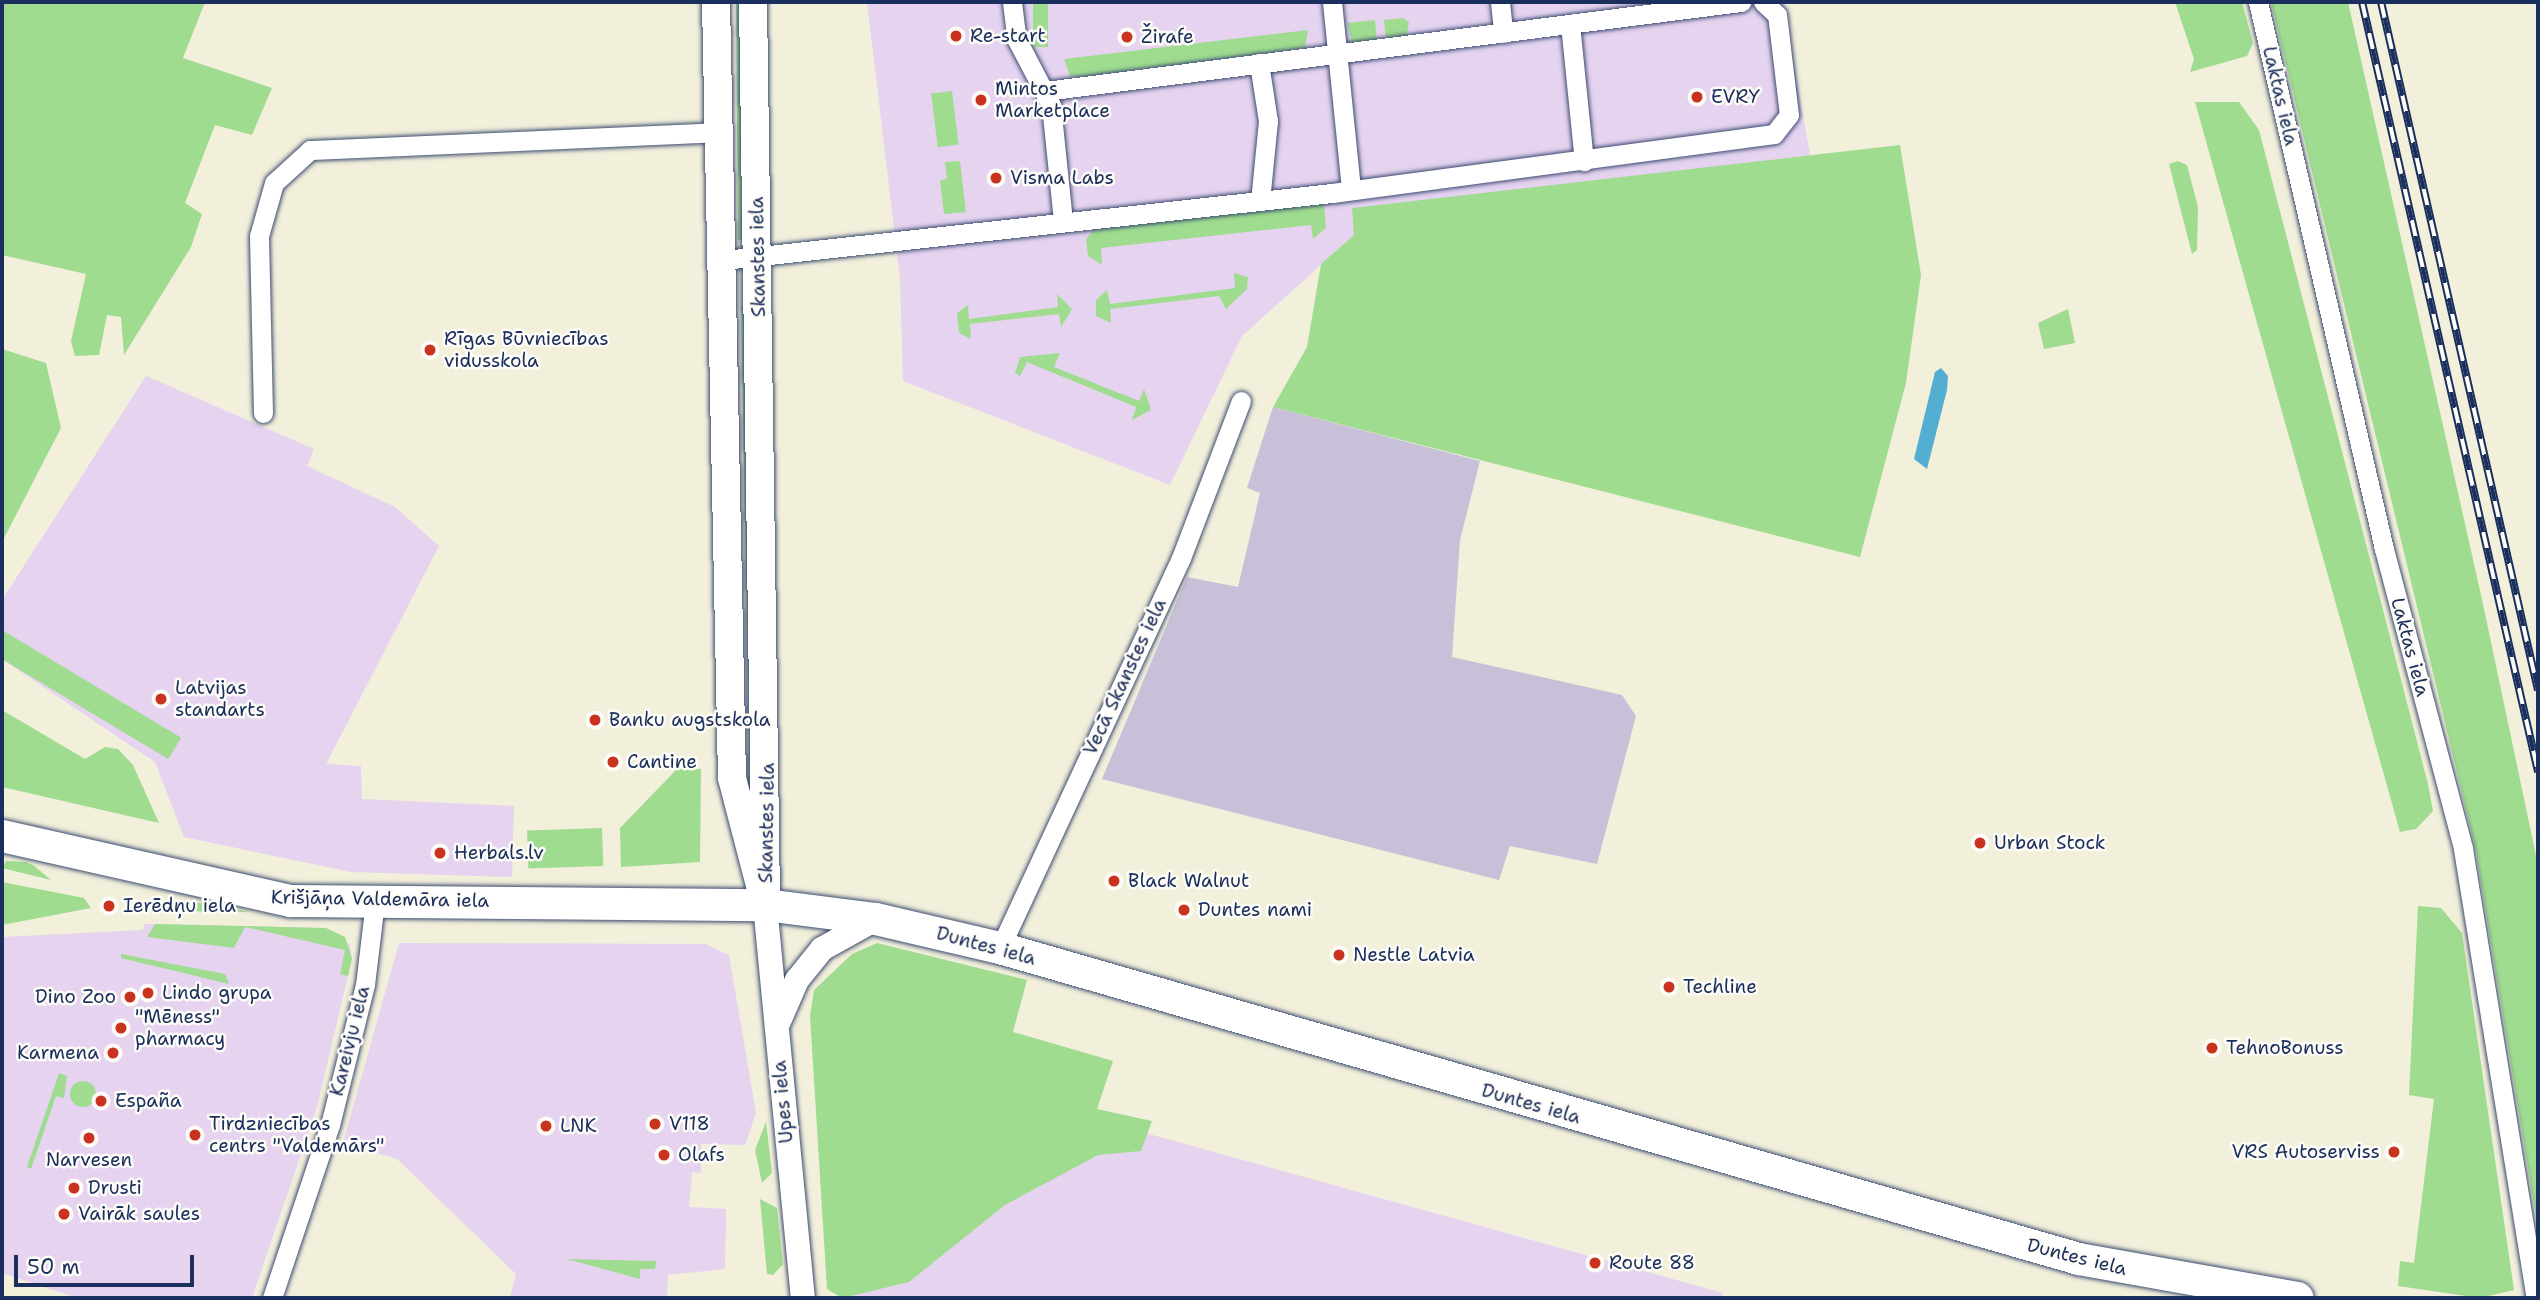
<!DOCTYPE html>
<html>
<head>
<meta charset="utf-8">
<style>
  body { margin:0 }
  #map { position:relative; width:2540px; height:1300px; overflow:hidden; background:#f2efdb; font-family:"Shantell Sans",sans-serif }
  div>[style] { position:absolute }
  .built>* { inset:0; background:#e5d3f0 }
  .industrial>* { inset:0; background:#c7c0d8 }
  .green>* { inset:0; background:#9fdc90; transform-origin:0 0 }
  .round { border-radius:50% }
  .water>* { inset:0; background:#53aed1 }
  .roads { filter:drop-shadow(0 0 2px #3b4c71) drop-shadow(0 0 2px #3b4c71) }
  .minor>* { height:19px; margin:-9.5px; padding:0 9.5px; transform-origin:9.5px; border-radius:9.5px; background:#fff }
  .tertiary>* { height:24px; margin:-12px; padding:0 12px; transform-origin:12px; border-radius:12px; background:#fff }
  .secondary>* { height:28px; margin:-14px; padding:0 14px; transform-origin:14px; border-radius:14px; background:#fff }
  .primary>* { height:32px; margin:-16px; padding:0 16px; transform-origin:16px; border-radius:16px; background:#fff }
  .rail>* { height:8px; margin-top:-4px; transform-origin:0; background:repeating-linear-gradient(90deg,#fdfcf7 0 16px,#1b2f5e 0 32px); box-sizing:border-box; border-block:2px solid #1b2f5e }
  .dots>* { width:19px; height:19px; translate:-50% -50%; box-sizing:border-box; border:4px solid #fdfcf7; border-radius:50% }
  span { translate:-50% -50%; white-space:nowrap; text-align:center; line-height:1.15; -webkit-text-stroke:5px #fdfcf7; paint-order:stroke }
  .poi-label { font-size:19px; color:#1b2f5e }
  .left { translate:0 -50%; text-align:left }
  .right { translate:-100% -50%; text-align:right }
  .street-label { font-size:19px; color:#1b2f5e }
  .frame { position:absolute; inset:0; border:4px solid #1b2f5e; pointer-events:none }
  .scale { position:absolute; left:14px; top:1255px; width:180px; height:32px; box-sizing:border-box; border:4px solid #1b2f5e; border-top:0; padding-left:9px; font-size:21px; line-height:24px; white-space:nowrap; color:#1b2f5e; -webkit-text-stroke:5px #fdfcf7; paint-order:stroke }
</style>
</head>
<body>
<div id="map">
  <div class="built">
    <div style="clip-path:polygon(867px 2px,1783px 2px,1810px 155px,1606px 181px,1354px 235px,1242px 336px,1170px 485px,903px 381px,900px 278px)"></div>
    <div style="clip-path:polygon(146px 376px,314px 449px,307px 466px,395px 507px,439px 546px,326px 764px,361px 766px,362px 799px,514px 806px,512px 877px,351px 872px,184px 837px,155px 762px,2px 659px,2px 600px)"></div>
    <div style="clip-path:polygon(144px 924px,326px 928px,350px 945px,352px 959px,317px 1107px,252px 1298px,77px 1298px,2px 1273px,2px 937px,143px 930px)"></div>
    <div style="clip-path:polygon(399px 943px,705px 944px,729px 955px,756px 1113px,745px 1145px,701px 1144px,701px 1173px,692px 1172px,689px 1207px,726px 1209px,725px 1269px,668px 1275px,667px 1298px,510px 1298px,516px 1274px,397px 1159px,343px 1143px)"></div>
    <div style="clip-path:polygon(829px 1075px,1084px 1116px,1723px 1293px,1721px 1298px,846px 1298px)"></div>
  </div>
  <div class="industrial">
    <div style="clip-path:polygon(1273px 407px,1480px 461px,1460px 540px,1452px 657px,1622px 695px,1636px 716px,1597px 864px,1510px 846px,1499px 880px,1102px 779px,1187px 577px,1238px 587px,1260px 493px,1247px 488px)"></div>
  </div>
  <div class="green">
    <div style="clip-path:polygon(2px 2px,205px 2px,183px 58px,272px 88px,252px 135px,215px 125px,185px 203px,202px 214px,191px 247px,124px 355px,121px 317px,107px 315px,99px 355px,75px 356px,71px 341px,86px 274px,2px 255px)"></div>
    <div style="clip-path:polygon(736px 2px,742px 2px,747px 240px,738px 240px)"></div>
    <div style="left:1033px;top:2px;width:15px;height:45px"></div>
    <div style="clip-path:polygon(2175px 2px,2242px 2px,2253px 43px,2247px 56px,2190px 72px,2194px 59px)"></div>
    <div style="clip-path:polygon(2271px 2px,2348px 2px,2483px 604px,2538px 865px,2538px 1229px,2476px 851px)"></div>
    <div style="clip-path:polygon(1403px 18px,1409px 22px,1406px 38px,1386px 40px,1384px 20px)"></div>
    <div style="clip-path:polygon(1375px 20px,1377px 43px,1352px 43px,1347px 23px)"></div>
    <div style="clip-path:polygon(1308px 30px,1305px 48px,1081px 77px,1070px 76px,1064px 59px)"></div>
    <div style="left:952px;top:91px;width:54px;height:21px;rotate:83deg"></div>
    <div style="clip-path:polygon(2195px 102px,2239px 102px,2259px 130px,2428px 784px,2433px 811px,2416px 829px,2400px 832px)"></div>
    <div style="clip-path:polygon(1900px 145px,1921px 275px,1906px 383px,1860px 557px,1273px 407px,1307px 347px,1321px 264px,1354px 235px,1352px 208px)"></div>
    <div style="clip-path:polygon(960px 161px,966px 212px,944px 214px,940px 180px,947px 179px,945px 162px)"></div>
    <div style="clip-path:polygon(2178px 161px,2187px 165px,2198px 207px,2197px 250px,2192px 254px,2169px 164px)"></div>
    <div style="clip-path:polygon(1324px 203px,1326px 228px,1313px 239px,1311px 225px,1101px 248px,1102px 265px,1088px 256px,1086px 239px,1095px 229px)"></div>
    <div style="clip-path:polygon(1234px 273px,1248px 277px,1247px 289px,1226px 309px,1219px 296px,1110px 309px,1111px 323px,1096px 316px,1096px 300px,1107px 290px,1110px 304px,1235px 288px)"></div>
    <div style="clip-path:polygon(1057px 294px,1072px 309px,1061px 327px,1059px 314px,970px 324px,971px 339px,959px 333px,957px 313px,968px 305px,969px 319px,1058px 307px)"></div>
    <div style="clip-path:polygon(741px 306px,748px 306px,756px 772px,750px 773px)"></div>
    <div style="clip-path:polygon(2068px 309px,2075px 343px,2044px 349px,2038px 323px)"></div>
    <div style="clip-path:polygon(2px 349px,46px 363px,61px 428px,2px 542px)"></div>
    <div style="clip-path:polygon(1060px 353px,1054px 367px,1139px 401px,1144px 389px,1151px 410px,1132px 420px,1136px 407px,1027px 362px,1020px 376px,1015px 373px,1020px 357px)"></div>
    <div style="left:2px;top:630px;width:209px;height:25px;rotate:31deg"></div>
    <div style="clip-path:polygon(2px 710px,85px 759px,105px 747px,118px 749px,133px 765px,159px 823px,2px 787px)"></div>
    <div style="clip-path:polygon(677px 769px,701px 769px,700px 862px,621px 867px,620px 828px)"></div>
    <div style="left:602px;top:828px;width:38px;height:75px;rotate:88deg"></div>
    <div style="clip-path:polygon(26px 862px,33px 865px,51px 880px,2px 868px,6px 861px)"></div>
    <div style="clip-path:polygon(2px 882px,84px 898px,91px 908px,2px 925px)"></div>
    <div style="clip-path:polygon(169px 900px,201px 903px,249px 912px,157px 911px,141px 903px)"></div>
    <div style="clip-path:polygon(2418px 906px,2441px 908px,2462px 933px,2514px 1290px,2480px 1298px,2398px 1286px,2400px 1261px,2414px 1263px,2434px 1099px,2409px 1095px)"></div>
    <div style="clip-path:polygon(155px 924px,326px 928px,345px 937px,352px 959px,348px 976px,340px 974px,345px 950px,245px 927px,234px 948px,147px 937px)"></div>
    <div style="clip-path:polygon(877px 943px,1027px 980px,1013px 1032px,1113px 1061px,1097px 1109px,1152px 1121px,1141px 1151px,1098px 1155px,1005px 1205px,909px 1282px,842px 1298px,827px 1289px,810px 1016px,814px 990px,852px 954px)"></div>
    <div style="clip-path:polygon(121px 954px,225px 974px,229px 984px,121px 958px)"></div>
    <div style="clip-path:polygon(59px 1073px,67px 1076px,64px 1098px,56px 1096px,31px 1169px,27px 1167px)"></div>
    <div class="round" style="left:70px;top:1081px;width:26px;height:26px"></div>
    <div style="clip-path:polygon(766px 1122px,772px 1173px,762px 1183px,755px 1150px)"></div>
    <div style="clip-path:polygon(760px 1199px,777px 1208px,783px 1264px,773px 1275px,767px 1274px)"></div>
    <div style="clip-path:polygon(567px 1259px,655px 1261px,656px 1261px,655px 1269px,640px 1269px,640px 1279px)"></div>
  </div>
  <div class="water">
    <div style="clip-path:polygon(1941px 368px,1948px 376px,1947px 390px,1927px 469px,1914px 459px,1935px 372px)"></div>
  </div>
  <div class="roads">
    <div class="minor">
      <div style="left:1012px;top:2px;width:38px;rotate:83deg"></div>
      <div style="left:1017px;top:40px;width:73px;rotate:62.4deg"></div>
      <div style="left:1051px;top:105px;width:118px;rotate:84.1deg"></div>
      <div style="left:1332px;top:2px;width:189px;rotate:84.2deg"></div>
      <div style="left:1500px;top:2px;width:31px;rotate:84deg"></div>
      <div style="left:2258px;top:2px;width:561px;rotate:77.03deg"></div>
      <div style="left:2384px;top:549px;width:310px;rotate:75.2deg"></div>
      <div style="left:2463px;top:849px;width:455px;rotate:80.8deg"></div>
      <div style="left:1570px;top:24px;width:138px;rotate:84.2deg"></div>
      <div style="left:1259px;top:63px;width:59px;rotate:81.2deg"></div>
      <div style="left:1268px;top:121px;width:80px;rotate:95.7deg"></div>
      <div style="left:1045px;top:91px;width:702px;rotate:-7.29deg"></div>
      <div style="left:724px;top:260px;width:612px;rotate:-6.29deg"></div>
      <div style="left:1332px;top:193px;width:446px;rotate:-7.6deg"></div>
      <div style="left:1774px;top:134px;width:24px;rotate:-52deg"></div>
      <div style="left:1789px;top:115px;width:101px;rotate:-96.8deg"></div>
      <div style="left:1777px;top:15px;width:19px;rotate:-137deg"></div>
      <div style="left:263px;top:413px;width:177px;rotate:-91.3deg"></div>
      <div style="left:259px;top:236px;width:55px;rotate:-74.2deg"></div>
      <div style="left:274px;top:183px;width:49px;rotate:-42.5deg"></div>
      <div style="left:310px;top:150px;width:409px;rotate:-2.5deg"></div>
      <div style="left:1000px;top:948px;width:430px;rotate:-65.1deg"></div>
      <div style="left:1181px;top:558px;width:168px;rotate:-69.1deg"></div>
      <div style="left:272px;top:1298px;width:182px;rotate:-71.5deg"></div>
      <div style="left:330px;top:1125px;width:144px;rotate:-76deg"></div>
      <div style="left:365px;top:985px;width:85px;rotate:-83.2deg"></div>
    </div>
    <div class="tertiary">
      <div style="left:765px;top:905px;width:395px;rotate:84.5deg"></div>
      <div style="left:777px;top:1026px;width:50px;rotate:-66.5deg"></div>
      <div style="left:797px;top:980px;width:40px;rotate:-51deg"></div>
      <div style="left:822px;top:949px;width:62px;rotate:-29.1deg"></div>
    </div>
    <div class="secondary">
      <div style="left:716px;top:2px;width:776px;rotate:88.82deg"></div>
      <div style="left:732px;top:778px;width:131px;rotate:75.4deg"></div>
      <div style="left:753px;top:2px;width:893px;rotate:89.17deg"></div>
    </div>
    <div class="primary">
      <div style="left:2px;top:836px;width:296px;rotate:12.7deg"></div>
      <div style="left:291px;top:901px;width:474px;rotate:0.5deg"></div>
      <div style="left:765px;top:905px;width:112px;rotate:7.2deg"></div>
      <div style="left:876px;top:919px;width:127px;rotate:13.2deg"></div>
      <div style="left:1000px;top:948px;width:1123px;rotate:16.08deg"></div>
      <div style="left:2079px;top:1259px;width:222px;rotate:10.1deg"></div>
    </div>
  </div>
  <div class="rail">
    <div style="left:2362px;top:2px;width:790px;rotate:77.12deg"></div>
    <div style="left:2381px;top:2px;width:706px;rotate:77.15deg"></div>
  </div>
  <div class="dots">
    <div style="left:956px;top:36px;background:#c8321e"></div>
    <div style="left:1127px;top:37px;background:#c8321e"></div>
    <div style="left:1697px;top:97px;background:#c8321e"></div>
    <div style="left:981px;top:100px;background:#c8321e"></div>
    <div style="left:996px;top:178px;background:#c8321e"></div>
    <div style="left:430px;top:350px;background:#c8321e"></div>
    <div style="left:161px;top:699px;background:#c8321e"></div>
    <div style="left:595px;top:720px;background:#c8321e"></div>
    <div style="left:613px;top:762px;background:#c8321e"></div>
    <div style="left:1980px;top:843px;background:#c8321e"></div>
    <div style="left:440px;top:853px;background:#c8321e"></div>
    <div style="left:1114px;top:881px;background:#c8321e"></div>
    <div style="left:109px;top:906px;background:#c8321e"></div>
    <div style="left:1184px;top:910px;background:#c8321e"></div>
    <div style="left:1339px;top:955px;background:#c8321e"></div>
    <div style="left:1669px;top:987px;background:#c8321e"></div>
    <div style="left:148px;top:993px;background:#c8321e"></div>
    <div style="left:130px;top:997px;background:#c8321e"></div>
    <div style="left:121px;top:1028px;background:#c8321e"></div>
    <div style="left:2212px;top:1048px;background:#c8321e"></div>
    <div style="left:113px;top:1053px;background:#c8321e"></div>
    <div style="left:101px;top:1101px;background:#c8321e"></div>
    <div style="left:655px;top:1124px;background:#c8321e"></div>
    <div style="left:546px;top:1126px;background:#c8321e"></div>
    <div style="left:195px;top:1135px;background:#c8321e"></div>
    <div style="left:89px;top:1138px;background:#c8321e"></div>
    <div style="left:2394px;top:1152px;background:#c8321e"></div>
    <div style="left:664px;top:1155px;background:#c8321e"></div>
    <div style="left:74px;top:1188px;background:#c8321e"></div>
    <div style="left:64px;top:1214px;background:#c8321e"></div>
    <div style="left:1595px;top:1263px;background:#c8321e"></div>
  </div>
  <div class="poi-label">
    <span class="left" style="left:970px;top:36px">Re-start</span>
    <span class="left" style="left:1141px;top:37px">Žirafe</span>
    <span class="left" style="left:995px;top:100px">Mintos<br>Marketplace</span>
    <span class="left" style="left:1711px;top:97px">EVRY</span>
    <span class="left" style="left:1010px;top:178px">Visma Labs</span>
    <span class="left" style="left:444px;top:350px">Rīgas Būvniecības<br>vidusskola</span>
    <span class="left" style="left:175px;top:699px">Latvijas<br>standarts</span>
    <span class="left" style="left:609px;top:720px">Banku augstskola</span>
    <span class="left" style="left:627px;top:762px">Cantine</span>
    <span class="left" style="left:1994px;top:843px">Urban Stock</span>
    <span class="left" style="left:454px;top:853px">Herbals.lv</span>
    <span class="left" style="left:1128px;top:881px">Black Walnut</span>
    <span class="left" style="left:123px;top:906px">Ierēdņu iela</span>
    <span class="left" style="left:1198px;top:910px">Duntes nami</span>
    <span class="left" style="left:1353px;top:955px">Nestle Latvia</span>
    <span class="left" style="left:1683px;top:987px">Techline</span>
    <span class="left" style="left:162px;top:993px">Lindo grupa</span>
    <span class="right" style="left:116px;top:997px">Dino Zoo</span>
    <span class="left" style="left:135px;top:1028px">"Mēness"<br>pharmacy</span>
    <span class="left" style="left:2226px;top:1048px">TehnoBonuss</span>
    <span class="right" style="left:99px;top:1053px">Karmena</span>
    <span class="left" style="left:115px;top:1101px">España</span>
    <span class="left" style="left:209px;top:1135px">Tirdzniecības<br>centrs "Valdemārs"</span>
    <span class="left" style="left:669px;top:1124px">V118</span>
    <span class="left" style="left:560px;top:1126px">LNK</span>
    <span class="right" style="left:2380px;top:1152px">VRS Autoserviss</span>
    <span class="left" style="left:678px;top:1155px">Olafs</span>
    <span style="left:89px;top:1160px">Narvesen</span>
    <span class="left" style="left:88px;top:1188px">Drusti</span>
    <span class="left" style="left:78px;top:1214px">Vairāk saules</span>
    <span class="left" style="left:1609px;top:1263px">Route 88</span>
  </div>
  <div class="street-label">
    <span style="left:2280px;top:96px;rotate:77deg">Laktas iela</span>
    <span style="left:758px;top:257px;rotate:-91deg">Skanstes iela</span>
    <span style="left:2410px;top:647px;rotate:75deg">Laktas iela</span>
    <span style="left:1125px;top:677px;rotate:-65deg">Vecā Skanstes iela</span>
    <span style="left:767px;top:823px;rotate:-89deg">Skanstes iela</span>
    <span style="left:380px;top:899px;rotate:1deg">Krišjāņa Valdemāra iela</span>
    <span style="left:986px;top:946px;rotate:15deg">Duntes iela</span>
    <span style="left:350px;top:1041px;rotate:-76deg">Kareivju iela</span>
    <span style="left:783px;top:1102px;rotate:-95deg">Upes iela</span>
    <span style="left:1531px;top:1104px;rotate:16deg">Duntes iela</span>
    <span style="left:2077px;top:1257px;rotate:14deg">Duntes iela</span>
  </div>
  <div class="frame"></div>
  <div class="scale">50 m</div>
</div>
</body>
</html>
